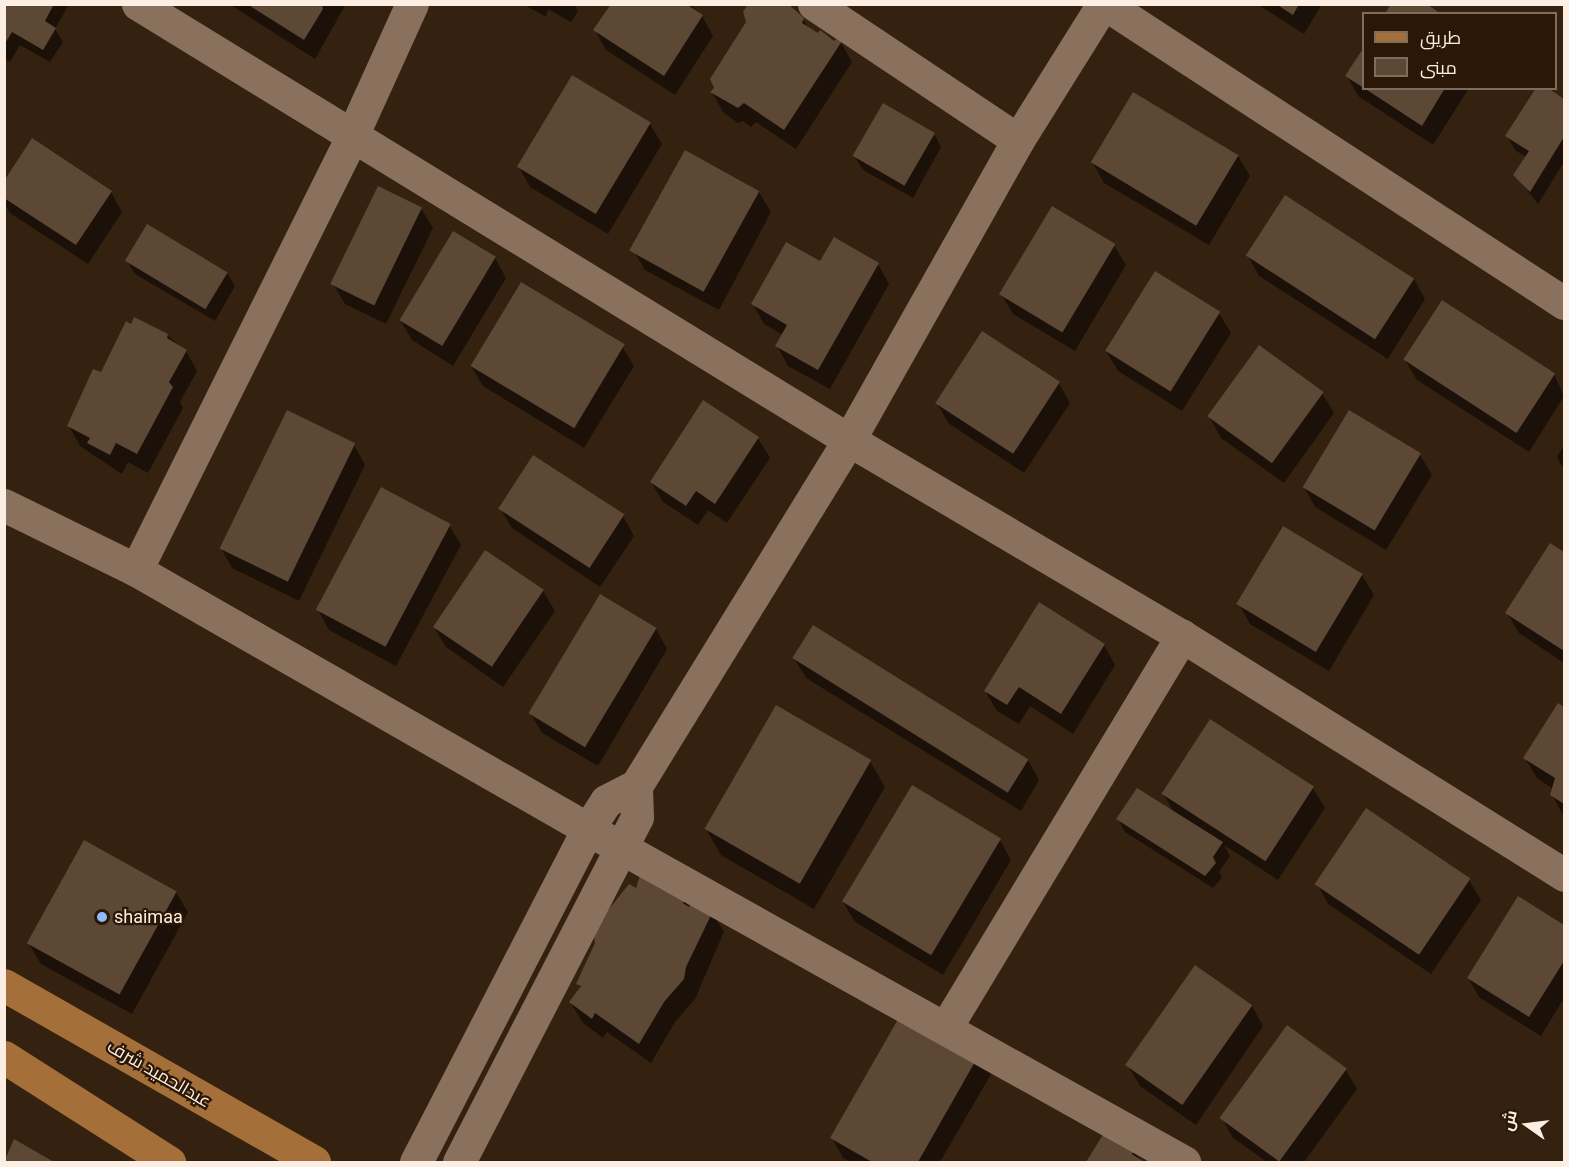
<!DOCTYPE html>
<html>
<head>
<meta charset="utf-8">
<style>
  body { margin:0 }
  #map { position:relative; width:1569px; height:1167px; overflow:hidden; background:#34210f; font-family:Roboto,Cairo,sans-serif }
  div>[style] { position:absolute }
  .shadow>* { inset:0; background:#0007 }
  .building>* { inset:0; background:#5d4735; transform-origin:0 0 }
  .minor>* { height:33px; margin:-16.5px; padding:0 16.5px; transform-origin:16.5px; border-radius:16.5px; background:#89715d }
  .primary>* { height:33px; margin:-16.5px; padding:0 16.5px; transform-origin:16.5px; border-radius:16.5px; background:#a56f3a }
  .dots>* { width:16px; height:16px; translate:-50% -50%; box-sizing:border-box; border:3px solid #2a1706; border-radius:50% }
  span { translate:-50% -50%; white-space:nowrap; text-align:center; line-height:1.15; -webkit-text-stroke:4.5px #2a1706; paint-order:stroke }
  .poi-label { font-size:18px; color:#fceee3 }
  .left { translate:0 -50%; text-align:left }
  .street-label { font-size:18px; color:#fceee3 }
  .frame { position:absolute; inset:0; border:6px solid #fceee3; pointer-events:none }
  .legend { position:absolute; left:1362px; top:12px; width:195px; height:78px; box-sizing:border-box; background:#2a1706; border:2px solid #7e6d5e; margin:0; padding:8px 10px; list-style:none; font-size:18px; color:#fceee3 }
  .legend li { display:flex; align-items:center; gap:12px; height:30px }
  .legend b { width:30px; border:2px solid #7e6d5e }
  .north { position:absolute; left:1497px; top:1095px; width:60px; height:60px; -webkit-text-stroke:4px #2a1706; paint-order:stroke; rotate:284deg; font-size:16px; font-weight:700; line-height:24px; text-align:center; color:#fceee3 }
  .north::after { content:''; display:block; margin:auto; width:21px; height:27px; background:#fceee3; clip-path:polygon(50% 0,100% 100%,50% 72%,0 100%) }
</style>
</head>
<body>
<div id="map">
  <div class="shadow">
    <div style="clip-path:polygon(5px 4px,69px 4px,55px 29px,63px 42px,50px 62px,20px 45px,10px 62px,4px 59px)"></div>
    <div style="clip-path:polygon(229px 4px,346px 4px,315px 59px)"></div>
    <div style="clip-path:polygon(523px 4px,574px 4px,578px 11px,571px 22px,548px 9px,546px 17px)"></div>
    <div style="clip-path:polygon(612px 4px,690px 4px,702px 16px,713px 36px,675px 95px,606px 50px,595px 30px)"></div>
    <div style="clip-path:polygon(1257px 4px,1322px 4px,1304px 34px)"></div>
    <div style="clip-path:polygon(803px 19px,809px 29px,834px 42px,840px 41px,852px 62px,796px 149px,756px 122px,751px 127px,743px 121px,738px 123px,723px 112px,712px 92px)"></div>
    <div style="clip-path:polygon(1364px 50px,1364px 88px,1469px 88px,1433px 145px,1358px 96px,1347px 76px)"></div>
    <div style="clip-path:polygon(1545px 88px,1564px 101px,1564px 162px,1538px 204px,1515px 175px,1526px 157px,1515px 150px,1507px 136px)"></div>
    <div style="clip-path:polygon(650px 124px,662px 144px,608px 234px,530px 187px,519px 167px)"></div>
    <div style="clip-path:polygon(934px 134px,941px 147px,913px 198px,863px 170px,855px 157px)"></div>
    <div style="clip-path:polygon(1238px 156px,1250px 176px,1209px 245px,1104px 183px,1093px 163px)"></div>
    <div style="clip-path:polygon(4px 183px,111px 192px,122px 212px,88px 264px,10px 213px,4px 203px)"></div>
    <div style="clip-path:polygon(759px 192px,771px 212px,719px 310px,645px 270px,633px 250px)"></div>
    <div style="clip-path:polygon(421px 208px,433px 228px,386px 324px,345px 304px,333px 284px)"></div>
    <div style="clip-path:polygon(1052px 208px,1114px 245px,1126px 265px,1075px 351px,1013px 314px,1001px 294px)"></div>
    <div style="clip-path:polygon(1248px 256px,1414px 279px,1425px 299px,1388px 359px,1259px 276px)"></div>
    <div style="clip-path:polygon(495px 258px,506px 278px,453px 366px,412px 340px,400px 320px)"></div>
    <div style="clip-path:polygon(127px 261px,227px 273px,235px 286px,215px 321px,135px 274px)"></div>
    <div style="clip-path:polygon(821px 263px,878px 264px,889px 284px,830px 389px,788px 366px,777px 346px,783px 335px,764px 324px,753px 304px)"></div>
    <div style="clip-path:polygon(1219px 313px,1231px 333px,1182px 411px,1118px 371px,1106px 351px)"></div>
    <div style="clip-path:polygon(167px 335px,186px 351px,197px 371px,180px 402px,183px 408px,148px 473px,128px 462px,122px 474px,80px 446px,69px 426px,101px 374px)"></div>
    <div style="clip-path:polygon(622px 346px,634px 366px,584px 448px,483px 386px,471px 366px)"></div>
    <div style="clip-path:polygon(1405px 360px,1554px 374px,1564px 396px,1529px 452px,1417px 380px)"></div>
    <div style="clip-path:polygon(1059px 383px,1070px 403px,1024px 473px,948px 423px,937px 403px)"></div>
    <div style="clip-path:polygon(1322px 393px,1334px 413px,1284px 483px,1221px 438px,1210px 418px)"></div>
    <div style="clip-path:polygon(704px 402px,758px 438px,770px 458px,727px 523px,708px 510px,698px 525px,663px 502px,651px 482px)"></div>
    <div style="clip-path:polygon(354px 445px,365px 465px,299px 601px,232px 568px,221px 548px)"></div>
    <div style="clip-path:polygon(1564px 445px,1564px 469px,1557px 457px)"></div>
    <div style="clip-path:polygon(1420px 455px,1432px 475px,1386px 550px,1315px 507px,1304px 487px)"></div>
    <div style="clip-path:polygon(500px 508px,623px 516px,634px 536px,600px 587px,512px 528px)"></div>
    <div style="clip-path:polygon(449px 525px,461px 545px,396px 666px,329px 630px,318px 610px)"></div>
    <div style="clip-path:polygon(1550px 545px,1564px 554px,1564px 663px,1519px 633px,1507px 613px)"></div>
    <div style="clip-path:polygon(485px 552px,543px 591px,555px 611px,503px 687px,446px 647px,434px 627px)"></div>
    <div style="clip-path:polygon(1362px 575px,1374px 595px,1329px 671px,1250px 624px,1239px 604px)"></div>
    <div style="clip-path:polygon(656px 629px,667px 649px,598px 766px,542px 733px,530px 713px)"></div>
    <div style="clip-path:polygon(1104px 645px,1115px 665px,1073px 734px,1030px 706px,1019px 724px,997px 711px,985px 691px)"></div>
    <div style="clip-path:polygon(794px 658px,1028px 760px,1039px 780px,1021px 811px,806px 678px)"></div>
    <div style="clip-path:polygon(1559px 705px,1564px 709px,1564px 816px,1552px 795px,1553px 789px,1537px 778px,1525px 758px)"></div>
    <div style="clip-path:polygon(870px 761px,885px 787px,814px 909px,721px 855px,706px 829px)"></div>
    <div style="clip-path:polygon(1313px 788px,1325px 808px,1278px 880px,1224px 845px,1230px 856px,1219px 872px,1222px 878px,1213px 888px,1125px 832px,1118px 819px,1174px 813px,1163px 793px)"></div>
    <div style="clip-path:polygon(1000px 840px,1011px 860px,943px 975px,855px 922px,843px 902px)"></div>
    <div style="clip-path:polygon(643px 871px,685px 900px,690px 909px,712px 912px,724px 932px,695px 999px,675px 1022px,651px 1063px,607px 1032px,603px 1038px,582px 1022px,571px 1003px,581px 989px,578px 984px,636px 890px)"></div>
    <div style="clip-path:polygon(1469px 880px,1481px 900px,1431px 974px,1328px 904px,1317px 884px)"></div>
    <div style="clip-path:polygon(176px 892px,188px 912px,132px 1014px,41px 964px,29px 944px)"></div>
    <div style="clip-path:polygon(1519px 898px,1564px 927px,1564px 998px,1541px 1036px,1480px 998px,1468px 978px)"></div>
    <div style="clip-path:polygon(1252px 1006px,1263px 1026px,1196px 1125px,1140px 1086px,1128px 1066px)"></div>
    <div style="clip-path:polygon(979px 1054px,991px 1074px,940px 1162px,851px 1162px,843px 1158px,832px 1138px)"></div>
    <div style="clip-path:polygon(1345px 1069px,1357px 1089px,1304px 1162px,1267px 1162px,1233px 1138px,1222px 1118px)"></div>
    <div style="clip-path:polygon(1105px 1135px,1133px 1150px,1142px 1162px,1088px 1162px)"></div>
    <div style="clip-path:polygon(15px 1141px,51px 1162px,4px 1162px)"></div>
  </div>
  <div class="building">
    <div style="clip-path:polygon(4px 4px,54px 4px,45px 21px,56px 28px,43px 50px,12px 32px,4px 45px)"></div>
    <div style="clip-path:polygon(247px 4px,322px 4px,323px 9px,304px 40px)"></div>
    <div style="clip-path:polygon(611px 4px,686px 4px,703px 15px,664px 76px,593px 30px)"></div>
    <div style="clip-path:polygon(748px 4px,788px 4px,804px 18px,802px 23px,818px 33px,820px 30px,834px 41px,839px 37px,842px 41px,784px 130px,744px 103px,738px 108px,710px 92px,714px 88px,710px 79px,746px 22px,743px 12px)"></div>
    <div style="clip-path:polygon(1276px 4px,1299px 4px,1293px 15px)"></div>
    <div style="clip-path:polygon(1390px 5px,1428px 5px,1441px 14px,1385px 14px)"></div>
    <div style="clip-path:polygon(1364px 47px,1364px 88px,1345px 76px)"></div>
    <div style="left:572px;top:75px;width:92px;height:107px;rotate:31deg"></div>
    <div style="clip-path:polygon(1364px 88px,1445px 88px,1422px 126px)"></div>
    <div style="clip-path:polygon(1536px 88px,1548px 88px,1564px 99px,1564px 137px,1530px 192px,1513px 175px,1529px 151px,1505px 136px)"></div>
    <div style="left:1133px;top:92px;width:123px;height:82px;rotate:31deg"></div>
    <div style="left:883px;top:103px;width:60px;height:61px;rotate:30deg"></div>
    <div style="clip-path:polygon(32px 138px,112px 191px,76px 245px,4px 198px,4px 181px)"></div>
    <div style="left:685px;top:150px;width:85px;height:115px;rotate:29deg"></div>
    <div style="left:378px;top:186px;width:49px;height:109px;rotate:26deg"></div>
    <div style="left:1285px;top:195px;width:154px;height:72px;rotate:33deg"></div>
    <div style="left:1052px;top:206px;width:74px;height:103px;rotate:31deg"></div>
    <div style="left:147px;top:224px;width:94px;height:43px;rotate:31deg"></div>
    <div style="left:453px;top:231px;width:50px;height:104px;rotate:31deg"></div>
    <div style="clip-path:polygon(834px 237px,879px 263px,818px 370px,775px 346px,787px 325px,751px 304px,786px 242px,820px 261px)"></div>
    <div style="left:1155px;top:271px;width:77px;height:94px;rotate:32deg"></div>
    <div style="left:521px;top:282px;width:121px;height:98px;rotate:31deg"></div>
    <div style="left:1442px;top:300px;width:135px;height:71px;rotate:33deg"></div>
    <div style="clip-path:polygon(134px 317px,168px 334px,167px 338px,187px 350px,169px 382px,173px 387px,137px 454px,116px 443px,110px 455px,87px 443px,90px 438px,67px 426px,93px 369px,101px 372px,126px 321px,131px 324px)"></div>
    <div style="left:982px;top:331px;width:93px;height:86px;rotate:33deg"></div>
    <div style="left:1259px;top:345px;width:80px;height:88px;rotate:36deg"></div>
    <div style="clip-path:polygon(703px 400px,759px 437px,715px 504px,696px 491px,686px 506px,650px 482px)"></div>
    <div style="left:287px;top:410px;width:76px;height:154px;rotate:26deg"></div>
    <div style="left:1349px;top:410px;width:84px;height:90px;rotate:31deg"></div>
    <div style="left:533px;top:455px;width:109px;height:64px;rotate:33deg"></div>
    <div style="left:381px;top:487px;width:79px;height:139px;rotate:28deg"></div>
    <div style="left:1283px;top:526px;width:93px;height:91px;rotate:31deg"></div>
    <div style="clip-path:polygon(1550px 543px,1564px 552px,1564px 651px,1505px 613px)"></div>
    <div style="left:485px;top:550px;width:71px;height:93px;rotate:34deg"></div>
    <div style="left:600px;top:594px;width:66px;height:139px;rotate:31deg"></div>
    <div style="clip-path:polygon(1039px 602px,1105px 644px,1061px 714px,1019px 687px,1007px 705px,984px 691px)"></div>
    <div style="left:813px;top:625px;width:254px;height:39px;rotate:32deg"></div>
    <div style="clip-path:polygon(1558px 703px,1564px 707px,1564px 804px,1550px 795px,1555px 778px,1523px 758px)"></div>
    <div style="left:776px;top:705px;width:110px;height:143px;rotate:30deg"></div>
    <div style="left:1210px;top:719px;width:124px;height:89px;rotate:33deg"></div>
    <div style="left:912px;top:785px;width:104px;height:136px;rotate:31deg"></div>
    <div style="clip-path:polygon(1137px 788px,1223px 842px,1213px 857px,1216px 863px,1205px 876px,1116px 819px)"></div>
    <div style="left:1366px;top:808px;width:126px;height:92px;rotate:34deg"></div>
    <div style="left:84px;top:840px;width:106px;height:118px;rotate:29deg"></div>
    <div style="clip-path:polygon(642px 869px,665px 881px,659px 888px,686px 899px,683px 903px,689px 907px,693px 901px,713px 911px,686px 967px,684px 979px,664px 1002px,639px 1044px,595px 1013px,592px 1019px,569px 1002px,581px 986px,576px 984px,595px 943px,593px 929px,629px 884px,636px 888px)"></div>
    <div style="clip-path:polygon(1518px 896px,1564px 925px,1564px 961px,1529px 1017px,1467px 978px)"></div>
    <div style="left:1195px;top:965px;width:70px;height:122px;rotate:35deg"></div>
    <div style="clip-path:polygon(905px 1007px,980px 1053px,918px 1162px,872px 1162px,830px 1138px)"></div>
    <div style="left:1287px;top:1025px;width:74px;height:115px;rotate:36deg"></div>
    <div style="clip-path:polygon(1104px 1133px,1134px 1149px,1132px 1154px,1144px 1162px,1086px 1162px)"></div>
    <div style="clip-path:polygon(14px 1139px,54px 1162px,4px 1162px)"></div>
  </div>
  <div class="minor">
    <div style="left:138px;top:4px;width:834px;rotate:31.52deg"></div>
    <div style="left:849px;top:440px;width:386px;rotate:30.5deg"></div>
    <div style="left:1182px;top:636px;width:451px;rotate:32deg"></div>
    <div style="left:814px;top:4px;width:245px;rotate:33.7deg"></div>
    <div style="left:1105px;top:4px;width:548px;rotate:33.08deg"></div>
    <div style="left:4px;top:505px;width:147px;rotate:26.2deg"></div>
    <div style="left:136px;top:570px;width:537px;rotate:29.81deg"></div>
    <div style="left:602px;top:837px;width:667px;rotate:29.18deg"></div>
    <div style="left:136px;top:570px;width:485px;rotate:-63.5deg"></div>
    <div style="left:352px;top:136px;width:145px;rotate:-65.6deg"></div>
    <div style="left:946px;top:1027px;width:457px;rotate:-58.9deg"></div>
    <div style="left:416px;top:1162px;width:375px;rotate:-62.7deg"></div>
    <div style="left:588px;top:829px;width:33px;rotate:-57deg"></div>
    <div style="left:606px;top:801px;width:34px;rotate:-27deg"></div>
    <div style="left:459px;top:1162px;width:388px;rotate:-62.7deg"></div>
    <div style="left:637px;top:817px;width:31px;rotate:-92deg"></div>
    <div style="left:636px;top:786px;width:406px;rotate:-58.4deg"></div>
    <div style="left:849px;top:440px;width:344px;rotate:-60.6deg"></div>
    <div style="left:1018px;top:140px;width:160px;rotate:-58deg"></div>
  </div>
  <div class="primary">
    <div style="left:4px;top:985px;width:357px;rotate:29.7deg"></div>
    <div style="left:4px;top:1057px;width:196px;rotate:32.5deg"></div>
  </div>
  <div class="dots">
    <div style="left:102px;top:917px;background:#90b8fd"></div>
  </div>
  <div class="poi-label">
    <span class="left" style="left:114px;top:917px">shaimaa</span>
  </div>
  <div class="street-label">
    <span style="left:159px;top:1074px;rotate:30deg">عبدالحميد شرف</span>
  </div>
  <div class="frame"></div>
  <ul class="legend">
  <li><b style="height:8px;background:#a56f3a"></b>طريق</li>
  <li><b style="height:16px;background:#5d4735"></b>مبنى</li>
  </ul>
  <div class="north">ش</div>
</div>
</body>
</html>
